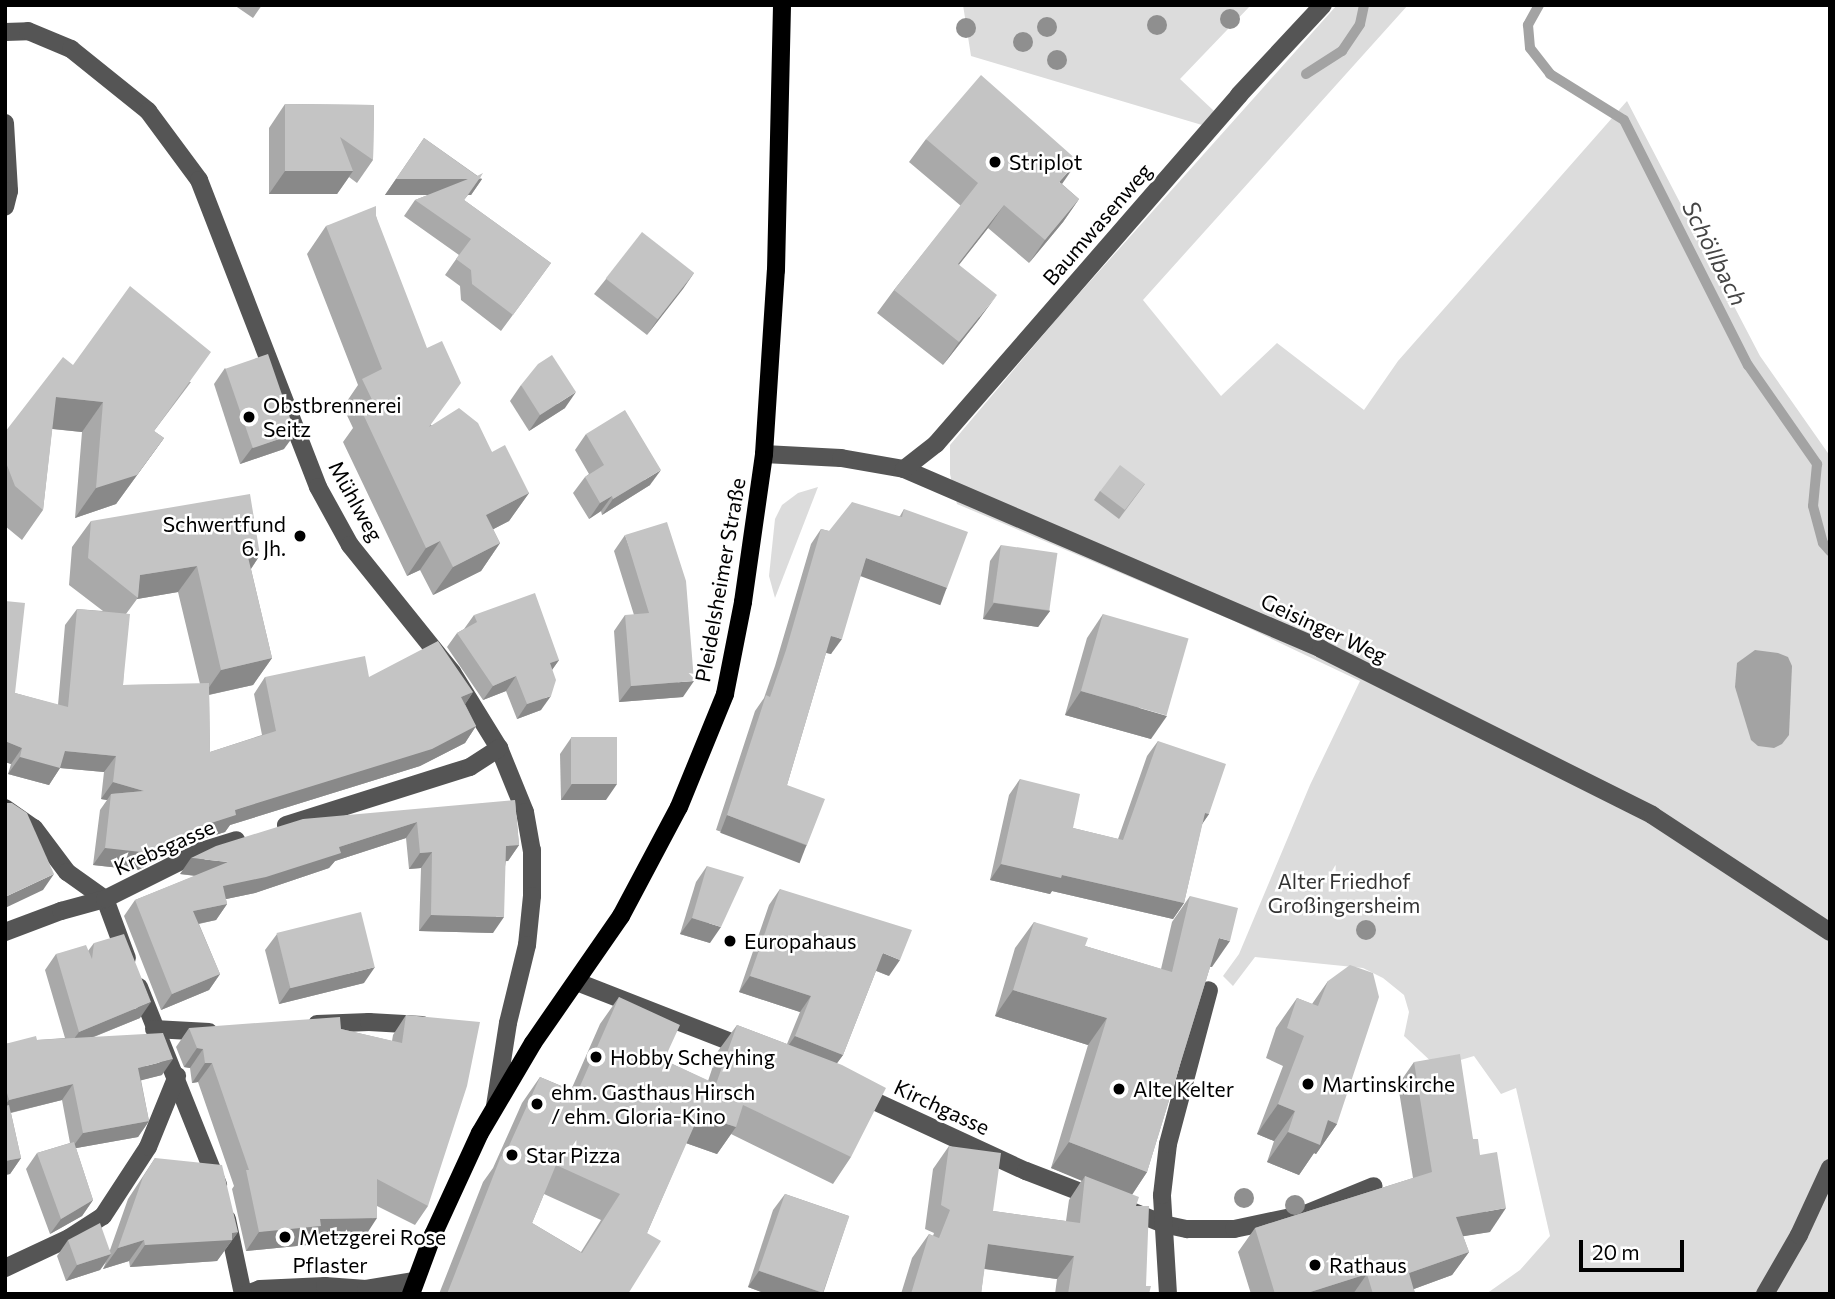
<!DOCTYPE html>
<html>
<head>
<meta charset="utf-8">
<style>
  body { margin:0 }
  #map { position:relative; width:1835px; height:1299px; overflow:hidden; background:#fff; font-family:Commissioner,sans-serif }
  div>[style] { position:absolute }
  .green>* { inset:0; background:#dcdcdc }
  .water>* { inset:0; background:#a3a3a3 }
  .stream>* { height:10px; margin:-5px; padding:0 5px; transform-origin:5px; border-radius:5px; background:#a3a3a3 }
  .minor>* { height:18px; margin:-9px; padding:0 9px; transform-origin:9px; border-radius:9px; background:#555 }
  .major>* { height:18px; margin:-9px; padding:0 9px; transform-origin:9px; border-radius:9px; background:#000 }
  .trees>* { width:20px; height:20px; margin:-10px; border-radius:50%; background:#8f8f8f }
  .wall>* { inset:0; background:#a9a9a9 }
  .shaded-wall>* { inset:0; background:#898989; transform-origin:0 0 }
  .building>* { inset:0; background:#c4c4c4; transform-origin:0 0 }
  .dots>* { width:19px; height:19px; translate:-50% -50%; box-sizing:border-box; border:4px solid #fff; border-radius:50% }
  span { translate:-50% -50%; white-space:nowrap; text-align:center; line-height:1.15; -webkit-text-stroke:5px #fff; paint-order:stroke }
  .poi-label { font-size:21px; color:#000 }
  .left { translate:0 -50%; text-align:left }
  .right { translate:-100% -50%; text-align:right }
  .street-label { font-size:21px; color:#000 }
  .park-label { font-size:21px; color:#333 }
  .water-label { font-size:23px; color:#444; font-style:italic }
  .frame { position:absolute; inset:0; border:7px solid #000; pointer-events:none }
  .scale { position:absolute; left:1579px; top:1240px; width:105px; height:32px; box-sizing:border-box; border:4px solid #000; border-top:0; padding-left:9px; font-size:21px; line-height:24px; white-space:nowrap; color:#000; -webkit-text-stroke:5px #fff; paint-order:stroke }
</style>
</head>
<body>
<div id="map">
  <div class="green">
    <div style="clip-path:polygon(963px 5px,1251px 5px,1180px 79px,1214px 111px,1202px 125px,971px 56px)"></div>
    <div style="clip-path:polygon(1337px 5px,1408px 5px,1143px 300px,1221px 396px,1277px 343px,1364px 410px,1398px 361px,1627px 101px,1760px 356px,1830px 456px,1830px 1294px,1486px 1294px,1520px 1270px,1550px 1236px,1516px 1088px,1501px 1094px,1474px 1056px,1437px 1067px,1404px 1036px,1409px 1012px,1404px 995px,1383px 978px,1363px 968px,1255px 957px,1233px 986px,1223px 976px,1239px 954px,1310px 785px,1360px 681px,1234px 621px,957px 504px,950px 474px,950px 445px,1060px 315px)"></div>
    <div style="clip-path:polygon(818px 487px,775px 598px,769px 576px,775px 519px,782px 505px,798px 493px)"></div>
  </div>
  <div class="water">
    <div style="clip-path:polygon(1755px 650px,1778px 653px,1788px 657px,1792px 666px,1789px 735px,1782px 744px,1774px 748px,1758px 746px,1751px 740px,1735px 687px,1737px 663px)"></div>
  </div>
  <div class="stream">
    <div style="left:1539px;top:5px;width:23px;rotate:119deg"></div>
    <div style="left:1528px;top:25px;width:23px;rotate:85deg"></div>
    <div style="left:1530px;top:48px;width:33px;rotate:52deg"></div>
    <div style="left:1550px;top:74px;width:87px;rotate:31.9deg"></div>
    <div style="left:1624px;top:120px;width:275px;rotate:63.2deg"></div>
    <div style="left:1748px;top:365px;width:121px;rotate:55.1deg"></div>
    <div style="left:1817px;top:464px;width:42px;rotate:95.4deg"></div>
    <div style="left:1813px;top:506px;width:38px;rotate:75deg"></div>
    <div style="left:1823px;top:543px;width:11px;rotate:49deg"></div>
    <div style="left:1306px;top:74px;width:43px;rotate:-32.6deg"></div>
    <div style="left:1342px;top:51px;width:32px;rotate:-56deg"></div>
    <div style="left:1360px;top:24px;width:19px;rotate:-78deg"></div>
  </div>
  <div class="minor">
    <div style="left:5px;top:32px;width:23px;rotate:-2deg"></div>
    <div style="left:28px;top:31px;width:47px;rotate:22.7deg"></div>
    <div style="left:71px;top:49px;width:99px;rotate:38.8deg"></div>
    <div style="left:148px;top:111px;width:86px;rotate:53.5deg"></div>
    <div style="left:199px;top:180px;width:329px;rotate:68.8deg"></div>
    <div style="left:318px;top:487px;width:66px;rotate:61.1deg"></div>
    <div style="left:350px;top:545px;width:163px;rotate:51.2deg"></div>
    <div style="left:452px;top:672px;width:89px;rotate:58.3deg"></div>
    <div style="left:499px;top:748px;width:69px;rotate:67.9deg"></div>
    <div style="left:525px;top:812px;width:39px;rotate:80deg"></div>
    <div style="left:532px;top:850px;width:46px;rotate:90deg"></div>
    <div style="left:532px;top:896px;width:49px;rotate:95.8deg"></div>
    <div style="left:527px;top:945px;width:80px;rotate:103.7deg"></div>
    <div style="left:508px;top:1023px;width:84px;rotate:98.9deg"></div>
    <div style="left:5px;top:123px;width:68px;rotate:86.6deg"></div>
    <div style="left:9px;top:191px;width:16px;rotate:104deg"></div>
    <div style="left:764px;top:454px;width:77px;rotate:3deg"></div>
    <div style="left:841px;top:458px;width:64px;rotate:9.9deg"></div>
    <div style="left:904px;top:469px;width:454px;rotate:23.3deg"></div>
    <div style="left:1321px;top:649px;width:370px;rotate:26.6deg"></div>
    <div style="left:1652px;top:815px;width:213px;rotate:33.3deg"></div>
    <div style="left:904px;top:469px;width:41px;rotate:-38deg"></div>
    <div style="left:936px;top:444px;width:462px;rotate:-49deg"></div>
    <div style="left:1239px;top:95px;width:123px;rotate:-47deg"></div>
    <div style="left:5px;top:808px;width:35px;rotate:35deg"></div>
    <div style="left:34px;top:828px;width:55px;rotate:53.1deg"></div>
    <div style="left:67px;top:872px;width:47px;rotate:35.4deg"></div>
    <div style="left:286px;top:825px;width:193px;rotate:-17.5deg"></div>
    <div style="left:470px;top:767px;width:35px;rotate:-33deg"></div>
    <div style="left:105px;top:899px;width:63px;rotate:69.6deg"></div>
    <div style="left:5px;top:932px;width:60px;rotate:-20.6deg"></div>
    <div style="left:61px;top:911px;width:46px;rotate:-15.3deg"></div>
    <div style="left:105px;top:899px;width:107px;rotate:-26.6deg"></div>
    <div style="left:201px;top:851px;width:37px;rotate:-17deg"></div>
    <div style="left:577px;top:982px;width:185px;rotate:21.3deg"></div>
    <div style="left:139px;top:987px;width:213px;rotate:68.2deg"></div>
    <div style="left:317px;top:1024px;width:52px;rotate:-2.2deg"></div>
    <div style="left:369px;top:1022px;width:53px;rotate:3.2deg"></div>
    <div style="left:154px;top:1029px;width:55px;rotate:3.1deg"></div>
    <div style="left:859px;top:1094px;width:184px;rotate:24.8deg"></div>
    <div style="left:1026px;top:1171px;width:75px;rotate:21.1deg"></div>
    <div style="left:1129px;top:1210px;width:37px;rotate:22deg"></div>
    <div style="left:1163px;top:1224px;width:25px;rotate:12deg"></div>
    <div style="left:1187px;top:1229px;width:47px"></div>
    <div style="left:1234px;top:1229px;width:73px;rotate:-11.9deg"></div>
    <div style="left:1305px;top:1214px;width:74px;rotate:-22.1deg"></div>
    <div style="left:227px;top:1219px;width:77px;rotate:78deg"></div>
    <div style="left:5px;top:1268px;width:71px;rotate:-25.1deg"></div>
    <div style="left:69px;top:1238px;width:40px;rotate:-32.9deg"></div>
    <div style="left:103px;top:1216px;width:82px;rotate:-56.9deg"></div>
    <div style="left:148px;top:1147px;width:77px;rotate:-67.8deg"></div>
    <div style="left:247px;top:1294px;width:14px;rotate:-21deg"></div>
    <div style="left:260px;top:1289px;width:65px;rotate:-2.6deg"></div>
    <div style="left:325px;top:1286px;width:41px;rotate:4.2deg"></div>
    <div style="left:366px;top:1289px;width:49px;rotate:-9.5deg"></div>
    <div style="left:1168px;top:1294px;width:99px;rotate:-93.5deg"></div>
    <div style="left:1162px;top:1195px;width:51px;rotate:-83.3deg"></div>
    <div style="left:1168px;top:1144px;width:159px;rotate:-75.1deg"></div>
    <div style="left:1765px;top:1294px;width:68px;rotate:-60deg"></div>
    <div style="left:1799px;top:1235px;width:74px;rotate:-65.2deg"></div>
  </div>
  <div class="major">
    <div style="left:411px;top:1294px;width:63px;rotate:-69.6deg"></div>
    <div style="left:433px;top:1235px;width:112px;rotate:-65.3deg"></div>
    <div style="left:480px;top:1133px;width:104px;rotate:-59.5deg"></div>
    <div style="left:533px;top:1043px;width:155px;rotate:-55.3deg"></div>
    <div style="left:621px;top:916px;width:123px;rotate:-62deg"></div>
    <div style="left:679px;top:807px;width:122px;rotate:-67.8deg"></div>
    <div style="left:725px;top:694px;width:94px;rotate:-78.9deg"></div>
    <div style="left:743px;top:602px;width:149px;rotate:-81.9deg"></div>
    <div style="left:764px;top:454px;width:184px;rotate:-86.3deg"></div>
    <div style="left:776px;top:270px;width:265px;rotate:-88.7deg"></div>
  </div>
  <div class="trees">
    <div style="left:1230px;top:19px"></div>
    <div style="left:1157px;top:25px"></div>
    <div style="left:1047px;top:27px"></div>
    <div style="left:966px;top:28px"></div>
    <div style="left:1023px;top:42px"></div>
    <div style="left:1057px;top:60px"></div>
    <div style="left:1366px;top:930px"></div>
    <div style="left:1244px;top:1198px"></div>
    <div style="left:1295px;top:1205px"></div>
  </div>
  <div class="wall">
    <div style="clip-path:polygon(234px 5px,262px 5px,253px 18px)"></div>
    <div style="clip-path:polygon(285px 104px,374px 105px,373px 160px,357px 183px,349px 177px,337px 194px,269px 194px,269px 128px)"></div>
    <div style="clip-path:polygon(424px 138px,482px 179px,471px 195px,468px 195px,464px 200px,551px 263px,501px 331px,461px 300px,460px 286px,445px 275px,459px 255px,404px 216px,415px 200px,428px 195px,385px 195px)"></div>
    <div style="clip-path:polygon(926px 139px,1062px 184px,1079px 199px,1063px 222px,1029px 263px,988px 228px,959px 265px,980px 318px,943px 365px,877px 313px,894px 290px,961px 206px,909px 162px)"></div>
    <div style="clip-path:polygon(376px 216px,431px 425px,492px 452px,529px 493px,509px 521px,493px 529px,500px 543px,481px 571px,433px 595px,420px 570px,407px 576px,343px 442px,353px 428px,343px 407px,358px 385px,307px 254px,326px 226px)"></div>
    <div style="clip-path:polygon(694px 273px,647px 335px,594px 294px,606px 279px)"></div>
    <div style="clip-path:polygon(73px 365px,191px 382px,154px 431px,164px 438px,116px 504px,75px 518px,82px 432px,52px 429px,43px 510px,22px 540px,5px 526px,5px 432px)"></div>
    <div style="clip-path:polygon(225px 368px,284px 449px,240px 464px,214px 384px)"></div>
    <div style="clip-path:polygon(521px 385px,565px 408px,529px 431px,510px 401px)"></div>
    <div style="clip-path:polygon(586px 434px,650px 485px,602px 515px,601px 511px,589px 519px,573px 493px,585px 477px,589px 474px,575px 450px)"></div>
    <div style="clip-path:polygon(1145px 484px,1119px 519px,1094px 500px,1100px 491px)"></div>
    <div style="clip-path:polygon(904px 509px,947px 588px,937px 603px,861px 575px,831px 654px,826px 653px,787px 785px,807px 845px,797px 860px,716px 830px,755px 711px,764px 698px,775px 666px,811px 544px,821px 529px,829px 531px,900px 516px)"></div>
    <div style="clip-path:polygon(evenodd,91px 521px,260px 555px,251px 569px,272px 658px,253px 685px,209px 695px,210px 752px,262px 735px,254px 694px,265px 677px,369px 677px,473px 692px,465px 704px,476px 726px,465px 743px,420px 766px,230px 825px,225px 832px,196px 841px,138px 870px,93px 865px,100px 810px,107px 800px,101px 799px,104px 772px,60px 768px,49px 785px,8px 774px,11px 764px,5px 762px,5px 601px,15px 693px,58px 705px,65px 625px,77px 609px,103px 611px,69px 585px,72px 547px,91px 521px,178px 592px,200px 684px,123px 685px,126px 614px,137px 599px,178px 592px)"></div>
    <div style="clip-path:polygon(625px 535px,683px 697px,619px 702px,614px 631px,625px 615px,634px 615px,614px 551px)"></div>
    <div style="clip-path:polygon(1001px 545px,1050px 611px,1038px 627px,983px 619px,990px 561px)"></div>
    <div style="clip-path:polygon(1103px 614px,1151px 739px,1065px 715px,1087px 638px)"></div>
    <div style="clip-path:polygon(474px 615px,559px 660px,552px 670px,541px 710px,517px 719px,506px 691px,483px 700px,447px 647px,457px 633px,464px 629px)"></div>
    <div style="clip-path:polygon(571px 738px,606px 800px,561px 800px,560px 754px)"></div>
    <div style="clip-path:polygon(1158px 741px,1209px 814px,1202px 824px,1184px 903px,1173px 919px,1052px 891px,1050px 894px,990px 880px,1009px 795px,1020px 779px,1073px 828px,1118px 839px,1147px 756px)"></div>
    <div style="clip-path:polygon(515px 800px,519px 845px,508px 861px,506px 861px,493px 933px,419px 931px,421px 868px,409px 869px,406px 838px,335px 861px,329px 868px,255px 893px,226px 899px,227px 904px,216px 920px,199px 924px,220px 974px,209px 990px,161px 1010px,124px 916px,135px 900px,195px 876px,180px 874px)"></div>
    <div style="clip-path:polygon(707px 866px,710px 943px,680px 934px,696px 882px)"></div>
    <div style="clip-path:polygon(evenodd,780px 889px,889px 976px,876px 971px,843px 1055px,837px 1063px,851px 1157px,833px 1184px,731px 1134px,717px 1154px,686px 1143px,647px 1233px,628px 1294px,439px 1294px,483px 1182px,493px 1168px,522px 1103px,540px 1077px,571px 1090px,600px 1024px,619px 997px,664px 1060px,708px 1081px,718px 1051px,737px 1025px,787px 1044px,800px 1012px,739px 992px,769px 905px,780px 889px,544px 1194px,601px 1220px,581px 1252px,532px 1223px,544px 1194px)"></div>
    <div style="clip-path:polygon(1190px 896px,1212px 967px,1210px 967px,1147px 1172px,1132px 1195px,1136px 1206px,1146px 1286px,1149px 1294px,1055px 1294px,1057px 1279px,984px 1269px,981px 1294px,901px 1294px,912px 1258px,929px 1234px,933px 1236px,934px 1233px,925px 1229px,933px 1169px,949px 1146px,993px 1211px,1066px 1221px,1069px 1200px,1082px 1180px,1051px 1168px,1088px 1045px,995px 1016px,1015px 948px,1034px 922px,1085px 946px,1161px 969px,1172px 922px)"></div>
    <div style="clip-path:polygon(277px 934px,364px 983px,279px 1004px,265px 950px)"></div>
    <div style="clip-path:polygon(94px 943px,140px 1018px,94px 1037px,162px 1075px,141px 1080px,149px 1121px,138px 1137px,76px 1148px,93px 1200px,82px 1216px,50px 1234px,26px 1169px,37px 1153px,70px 1143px,62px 1100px,11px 1113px,21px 1158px,10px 1174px,5px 1175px,5px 1044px,37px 1040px,65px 1038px,45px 970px,56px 954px,88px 951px)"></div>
    <div style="clip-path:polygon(1328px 981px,1337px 1124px,1316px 1154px,1314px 1153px,1299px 1175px,1267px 1162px,1274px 1141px,1257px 1134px,1283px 1066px,1266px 1058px,1276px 1028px,1297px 998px,1312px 1004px)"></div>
    <div style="clip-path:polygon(406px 1015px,428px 1206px,415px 1225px,377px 1206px,364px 1238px,312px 1239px,307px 1245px,246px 1251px,232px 1189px,234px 1186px,198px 1082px,192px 1083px,190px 1068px,184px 1067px,176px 1047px,189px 1028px,341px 1029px,392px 1041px,393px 1035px)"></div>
    <div style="clip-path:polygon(1414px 1062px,1473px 1139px,1490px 1232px,1463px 1236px,1469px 1252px,1452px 1275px,1414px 1289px,1415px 1294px,1251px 1294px,1238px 1252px,1255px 1228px,1413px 1178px,1398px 1085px)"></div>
    <div style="clip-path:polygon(155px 1158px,238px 1232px,217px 1261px,130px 1267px,129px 1261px,103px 1269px,106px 1262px,100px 1270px,66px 1281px,57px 1256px,68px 1240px,110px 1250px,128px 1199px)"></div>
    <div style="clip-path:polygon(785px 1194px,849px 1216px,823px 1294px,767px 1294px,748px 1287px,773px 1210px)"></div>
  </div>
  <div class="shaded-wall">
    <div style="clip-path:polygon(1078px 161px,1062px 184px,1059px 182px)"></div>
    <div style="clip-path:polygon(285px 171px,353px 171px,337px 194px,269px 194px)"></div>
    <div style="clip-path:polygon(396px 179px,468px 179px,457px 195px,385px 195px)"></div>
    <div style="clip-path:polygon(479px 179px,482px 179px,471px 195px,468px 195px)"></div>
    <div style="clip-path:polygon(1079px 199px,1063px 222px,1029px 263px,1045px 240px)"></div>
    <div style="clip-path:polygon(1004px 205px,988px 228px,941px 287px,958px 264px)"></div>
    <div style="clip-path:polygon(694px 273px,683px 289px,647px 335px,658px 319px)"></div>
    <div style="clip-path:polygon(997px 295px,980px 318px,943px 365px,959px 342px)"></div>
    <div style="clip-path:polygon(576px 392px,565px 408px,529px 431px,540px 415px)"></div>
    <div style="clip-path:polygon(56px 397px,103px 402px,82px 432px,35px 427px)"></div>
    <div style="clip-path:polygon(295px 434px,284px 449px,240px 464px,252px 448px)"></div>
    <div style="clip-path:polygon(164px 438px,116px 504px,75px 518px,96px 488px)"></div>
    <div style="clip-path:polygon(661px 470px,650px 485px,602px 515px,613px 499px)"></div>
    <div style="clip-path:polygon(529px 493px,509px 521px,467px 543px,486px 515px)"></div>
    <div style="clip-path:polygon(612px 496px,601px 511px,589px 519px,600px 503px)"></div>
    <div style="clip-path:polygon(440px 541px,420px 570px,407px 576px,426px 548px)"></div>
    <div style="clip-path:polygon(500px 543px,481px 571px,433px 595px,453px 567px)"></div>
    <div style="clip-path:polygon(260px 555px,242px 582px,248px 557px)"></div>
    <div style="left:866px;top:558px;width:86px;height:19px;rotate:20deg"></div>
    <div style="clip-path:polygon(197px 566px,178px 592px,137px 599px,140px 575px)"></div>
    <div style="clip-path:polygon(994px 603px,1050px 611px,1038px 627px,983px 619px)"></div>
    <div style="clip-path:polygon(831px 636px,842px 639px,831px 654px,820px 651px)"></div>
    <div style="clip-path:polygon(272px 658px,253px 685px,203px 696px,221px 670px)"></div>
    <div style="clip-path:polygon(559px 660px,549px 674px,550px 663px)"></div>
    <div style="clip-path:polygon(516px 676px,506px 691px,483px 700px,493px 686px)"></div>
    <div style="clip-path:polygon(694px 681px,683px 697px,619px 702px,631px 686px)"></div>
    <div style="clip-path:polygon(1081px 691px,1167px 716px,1151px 739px,1065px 715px)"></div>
    <div style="clip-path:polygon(473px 692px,462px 709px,461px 697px)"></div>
    <div style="clip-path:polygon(551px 696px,541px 710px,517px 719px,527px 704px)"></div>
    <div style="clip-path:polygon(476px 726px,465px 743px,420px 766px,230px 825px,225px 832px,196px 841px,138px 870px,93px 865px,105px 848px,235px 810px)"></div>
    <div style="clip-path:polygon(5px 741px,22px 748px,11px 764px,5px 762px)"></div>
    <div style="clip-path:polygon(65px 751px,116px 756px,104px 772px,60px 768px,49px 785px,8px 774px,20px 757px)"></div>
    <div style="clip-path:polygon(113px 782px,144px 791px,111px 794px,107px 800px,101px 799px)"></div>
    <div style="clip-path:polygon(572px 784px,617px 784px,606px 800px,561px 800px)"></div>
    <div style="clip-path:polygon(1205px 813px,1209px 814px,1198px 830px)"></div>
    <div style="left:727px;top:815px;width:85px;height:19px;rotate:21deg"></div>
    <div style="clip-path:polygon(417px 822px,406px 838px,335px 861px,329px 868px,255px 893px,212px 902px,223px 886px,339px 847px)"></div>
    <div style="clip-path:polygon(519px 845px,508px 861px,495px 862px,506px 846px)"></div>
    <div style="clip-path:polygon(432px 852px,421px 868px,409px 869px,420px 853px)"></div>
    <div style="clip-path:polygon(191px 858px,228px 862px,217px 878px,180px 874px)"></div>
    <div style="clip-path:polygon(1001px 864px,1062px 875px,1184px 903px,1173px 919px,1052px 891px,1050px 894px,990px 880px)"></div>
    <div style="clip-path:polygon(54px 874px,43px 890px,5px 908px,5px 897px)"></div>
    <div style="clip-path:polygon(227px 904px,216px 920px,182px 927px,193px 911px)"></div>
    <div style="clip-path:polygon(431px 915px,504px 917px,493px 933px,419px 931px)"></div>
    <div style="clip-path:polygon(692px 918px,721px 927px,710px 943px,680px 934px)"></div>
    <div style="clip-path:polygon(1219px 938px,1230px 941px,1212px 967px,1201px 965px)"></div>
    <div style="clip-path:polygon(883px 953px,900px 960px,889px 976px,872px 969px)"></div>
    <div style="clip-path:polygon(375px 967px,364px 983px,279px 1004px,290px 988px)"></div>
    <div style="clip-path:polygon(220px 974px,209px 990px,161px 1010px,172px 994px)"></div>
    <div style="clip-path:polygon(750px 976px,811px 996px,800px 1012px,739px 992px)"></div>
    <div style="clip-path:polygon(1013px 990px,1107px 1018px,1088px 1045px,995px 1016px)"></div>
    <div style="clip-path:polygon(151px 1002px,140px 1018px,68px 1047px,79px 1032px)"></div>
    <div style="clip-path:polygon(795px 1036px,843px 1055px,832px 1070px,784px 1052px)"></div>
    <div style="clip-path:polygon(197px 1048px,203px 1049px,190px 1068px,184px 1067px)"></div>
    <div style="clip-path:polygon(173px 1059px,162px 1075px,127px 1084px,138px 1068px)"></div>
    <div style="clip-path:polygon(205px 1063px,212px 1063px,198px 1082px,192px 1083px)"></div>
    <div style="clip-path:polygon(73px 1084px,62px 1100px,5px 1114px,5px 1105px,9px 1100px)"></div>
    <div style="clip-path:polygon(1278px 1104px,1295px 1111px,1274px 1141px,1257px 1134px)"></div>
    <div style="clip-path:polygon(699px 1115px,736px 1127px,717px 1154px,680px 1141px)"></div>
    <div style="clip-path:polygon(1328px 1120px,1337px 1124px,1316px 1154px,1314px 1153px,1299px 1175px,1267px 1162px,1288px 1132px)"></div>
    <div style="clip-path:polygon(149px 1121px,138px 1137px,71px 1149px,83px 1133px)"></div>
    <div style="clip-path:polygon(1069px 1142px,1147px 1172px,1129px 1199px,1085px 1176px,1082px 1181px,1051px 1168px)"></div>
    <div style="clip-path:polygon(21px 1158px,10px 1174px,5px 1175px,5px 1161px)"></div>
    <div style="clip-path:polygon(93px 1200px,82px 1216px,50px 1234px,61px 1219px)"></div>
    <div style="clip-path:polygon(1506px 1208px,1490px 1232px,1440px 1240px,1456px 1217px)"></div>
    <div style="clip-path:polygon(377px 1218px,364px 1238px,312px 1239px,307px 1245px,246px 1251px,259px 1232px,320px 1219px)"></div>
    <div style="clip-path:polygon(238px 1232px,217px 1261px,130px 1267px,145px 1245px)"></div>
    <div style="clip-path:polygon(144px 1240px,129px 1261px,103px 1269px,118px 1248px)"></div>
    <div style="clip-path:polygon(988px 1244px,1074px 1256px,1057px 1279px,972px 1267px)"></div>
    <div style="clip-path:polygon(1469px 1252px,1452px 1275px,1400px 1294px,1409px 1273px)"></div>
    <div style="clip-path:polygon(111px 1254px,100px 1270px,66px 1281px,77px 1265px)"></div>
    <div style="clip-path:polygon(759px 1271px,823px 1293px,767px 1294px,748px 1287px)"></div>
    <div style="clip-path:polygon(1367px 1274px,1353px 1294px,1304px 1294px)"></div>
  </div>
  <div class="building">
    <div style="clip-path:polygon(981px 75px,1078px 161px,1059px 182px,1079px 199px,1045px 240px,1004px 205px,958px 264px,997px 295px,959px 342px,894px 290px,978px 183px,926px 139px)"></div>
    <div style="clip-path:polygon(285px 104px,374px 105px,373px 160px,340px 137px,353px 171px,285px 171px)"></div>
    <div style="clip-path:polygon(424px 138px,477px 176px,483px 173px,480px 178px,482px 179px,479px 179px,464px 200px,551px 263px,513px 315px,472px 284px,471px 270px,456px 259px,471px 239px,415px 200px,468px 179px,396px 179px)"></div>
    <div style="clip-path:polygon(376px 206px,376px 216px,427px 348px,442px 341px,461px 383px,429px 427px,459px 408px,478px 423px,492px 452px,505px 445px,529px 493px,486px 515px,500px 543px,453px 567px,440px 541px,426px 548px,363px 414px,376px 408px,362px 379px,382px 369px,326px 226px)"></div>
    <div style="left:642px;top:232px;width:66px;height:59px;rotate:38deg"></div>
    <div style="clip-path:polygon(130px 286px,211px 352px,154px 431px,164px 438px,137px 475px,96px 488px,103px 402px,56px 397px,43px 510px,15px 486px,5px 460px,5px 432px,63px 357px,73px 365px)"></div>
    <div style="left:268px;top:354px;width:84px;height:45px;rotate:71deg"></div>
    <div style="clip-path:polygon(552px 355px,576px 392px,540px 415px,521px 385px,538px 364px)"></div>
    <div style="clip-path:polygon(625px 410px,661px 470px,613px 499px,612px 496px,600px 503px,585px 477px,604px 465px,586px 434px)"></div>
    <div style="left:1120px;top:465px;width:31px;height:33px;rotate:37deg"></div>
    <div style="clip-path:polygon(250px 494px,260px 555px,248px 557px,272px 658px,221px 670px,197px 566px,140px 575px,138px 598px,88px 558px,91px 521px)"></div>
    <div style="clip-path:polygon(852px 502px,902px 517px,904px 509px,968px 532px,947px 588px,866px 558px,842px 639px,831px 636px,787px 785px,825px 799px,807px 845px,727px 815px,766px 695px,770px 697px,786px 650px,821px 529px,829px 531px)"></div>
    <div style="clip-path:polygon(667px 522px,686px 581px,694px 681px,631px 686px,625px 615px,649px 613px,625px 535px)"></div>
    <div style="left:1001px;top:545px;width:57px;height:58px;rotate:8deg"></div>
    <div style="clip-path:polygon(535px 593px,559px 660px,550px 663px,556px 680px,551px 696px,527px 704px,516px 676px,493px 686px,457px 633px,477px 622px,474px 615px)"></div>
    <div style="clip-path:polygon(5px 601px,25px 603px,15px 693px,68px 707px,77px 609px,130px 614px,123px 685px,209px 683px,210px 752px,276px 731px,265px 677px,365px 656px,369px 677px,438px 641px,473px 692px,461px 697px,476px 726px,432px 749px,235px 810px,236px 815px,208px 824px,150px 853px,105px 848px,111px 794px,144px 791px,113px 782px,116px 756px,65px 751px,60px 768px,20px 757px,22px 748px,5px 741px)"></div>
    <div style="left:1103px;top:614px;width:89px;height:80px;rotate:16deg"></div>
    <div style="left:617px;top:737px;width:47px;height:46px;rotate:90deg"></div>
    <div style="clip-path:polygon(1158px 741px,1226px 764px,1209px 814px,1205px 813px,1184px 903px,1062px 875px,1061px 878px,1001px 864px,1020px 779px,1080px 794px,1073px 828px,1123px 840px)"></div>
    <div style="clip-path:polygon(515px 800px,519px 845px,506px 846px,504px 917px,431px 915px,432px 852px,420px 853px,417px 822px,339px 847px,341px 853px,266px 877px,223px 886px,227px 904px,193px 911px,220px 974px,172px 994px,135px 900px,228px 862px,191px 858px,216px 846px,303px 819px)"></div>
    <div style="clip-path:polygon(5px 803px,12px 803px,27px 813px,54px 874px,5px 897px)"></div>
    <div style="clip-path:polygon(707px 866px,744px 877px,721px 927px,692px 918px)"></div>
    <div style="clip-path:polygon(780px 889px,912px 930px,900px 960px,883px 953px,843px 1055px,795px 1036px,811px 996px,750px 976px)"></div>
    <div style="clip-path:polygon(1190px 896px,1238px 908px,1230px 941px,1219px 938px,1147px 1172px,1069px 1142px,1107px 1018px,1013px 990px,1034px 922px,1088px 938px,1085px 946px,1172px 972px)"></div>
    <div style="left:361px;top:912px;width:57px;height:87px;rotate:76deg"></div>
    <div style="clip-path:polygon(124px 934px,151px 1002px,79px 1032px,56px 954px,86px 945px,92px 959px,94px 943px)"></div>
    <div style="clip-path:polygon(1350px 965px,1373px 973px,1379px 997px,1337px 1124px,1328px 1120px,1320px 1145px,1288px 1132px,1295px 1111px,1278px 1104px,1304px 1036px,1287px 1028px,1297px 998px,1318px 1006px,1328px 981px)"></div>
    <div style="clip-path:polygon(evenodd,619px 997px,680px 1025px,664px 1060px,716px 1084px,737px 1025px,842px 1065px,886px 1088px,851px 1157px,743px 1105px,736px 1127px,699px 1115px,647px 1233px,661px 1241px,628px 1294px,447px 1294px,501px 1156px,504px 1157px,540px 1077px,577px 1093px,619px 997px,556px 1165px,620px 1194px,582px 1253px,532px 1223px,556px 1165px)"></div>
    <div style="clip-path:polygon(406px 1015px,480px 1022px,467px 1086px,428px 1206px,377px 1179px,377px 1218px,320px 1219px,321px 1226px,259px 1232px,246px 1170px,249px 1170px,212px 1063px,205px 1063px,203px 1049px,197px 1048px,189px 1028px,340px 1017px,341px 1029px,402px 1043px)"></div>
    <div style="clip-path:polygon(163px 1033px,173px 1059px,138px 1068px,149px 1121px,83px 1133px,73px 1084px,9px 1100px,5px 1086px,5px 1044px,36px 1036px,37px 1040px)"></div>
    <div style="clip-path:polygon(1460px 1054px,1473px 1139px,1478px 1139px,1480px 1155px,1497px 1152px,1506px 1208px,1456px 1217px,1469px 1252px,1409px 1273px,1415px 1294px,1373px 1294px,1367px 1274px,1304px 1294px,1275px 1294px,1255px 1228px,1432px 1172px,1414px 1062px)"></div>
    <div style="clip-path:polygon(9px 1105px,21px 1158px,5px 1161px,5px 1106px)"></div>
    <div style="clip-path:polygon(74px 1142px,93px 1200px,61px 1219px,37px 1153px)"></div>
    <div style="clip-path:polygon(949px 1146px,1001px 1153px,993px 1211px,1080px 1223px,1085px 1176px,1139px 1197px,1136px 1206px,1149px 1206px,1146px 1286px,1151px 1286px,1149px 1294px,1068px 1294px,1074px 1256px,988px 1244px,981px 1294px,911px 1294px,929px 1234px,939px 1238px,950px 1210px,941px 1205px)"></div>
    <div style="clip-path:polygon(155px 1158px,222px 1165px,238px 1232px,232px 1233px,232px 1240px,145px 1245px,144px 1240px,118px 1248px,143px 1177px)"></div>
    <div style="left:785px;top:1194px;width:68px;height:81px;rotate:19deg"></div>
    <div style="clip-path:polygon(100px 1223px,111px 1254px,77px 1265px,68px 1240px)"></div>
  </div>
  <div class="dots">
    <div style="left:995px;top:162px;background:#000"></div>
    <div style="left:249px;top:417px;background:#000"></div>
    <div style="left:300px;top:536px;background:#000"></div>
    <div style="left:730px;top:941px;background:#000"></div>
    <div style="left:596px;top:1057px;background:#000"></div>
    <div style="left:1308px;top:1084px;background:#000"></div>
    <div style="left:1119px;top:1089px;background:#000"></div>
    <div style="left:537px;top:1104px;background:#000"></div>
    <div style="left:512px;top:1155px;background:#000"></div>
    <div style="left:285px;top:1237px;background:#000"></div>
    <div style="left:1315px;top:1265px;background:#000"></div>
  </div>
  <div class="poi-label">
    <span class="left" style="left:1009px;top:162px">Striplot</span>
    <span class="left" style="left:263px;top:417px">Obstbrennerei<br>Seitz</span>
    <span class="right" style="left:286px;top:536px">Schwertfund<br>6. Jh.</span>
    <span class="left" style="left:744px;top:941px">Europahaus</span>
    <span class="left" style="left:610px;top:1057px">Hobby Scheyhing</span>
    <span class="left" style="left:1322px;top:1084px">Martinskirche</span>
    <span class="left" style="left:1133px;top:1089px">Alte Kelter</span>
    <span class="left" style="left:551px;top:1104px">ehm. Gasthaus Hirsch<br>/ ehm. Gloria-Kino</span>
    <span class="left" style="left:526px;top:1155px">Star Pizza</span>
    <span class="left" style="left:299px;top:1237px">Metzgerei Rose</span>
    <span class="left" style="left:1329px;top:1265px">Rathaus</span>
  </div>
  <div class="street-label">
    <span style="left:1097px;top:224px;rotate:-49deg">Baumwasenweg</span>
    <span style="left:356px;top:501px;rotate:61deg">Mühlweg</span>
    <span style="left:720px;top:580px;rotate:-80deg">Pleidelsheimer Straße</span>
    <span style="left:1324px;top:628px;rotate:25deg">Geisinger Weg</span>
    <span style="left:164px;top:847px;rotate:-24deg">Krebsgasse</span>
    <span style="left:942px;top:1107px;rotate:25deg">Kirchgasse</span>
    <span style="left:330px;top:1265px">Pflaster</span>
  </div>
  <div class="park-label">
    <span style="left:1344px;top:893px">Alter Friedhof<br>Großingersheim</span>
  </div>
  <div class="water-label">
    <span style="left:1715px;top:253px;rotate:63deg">Schöllbach</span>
  </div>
  <div class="frame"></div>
  <div class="scale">20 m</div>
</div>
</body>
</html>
